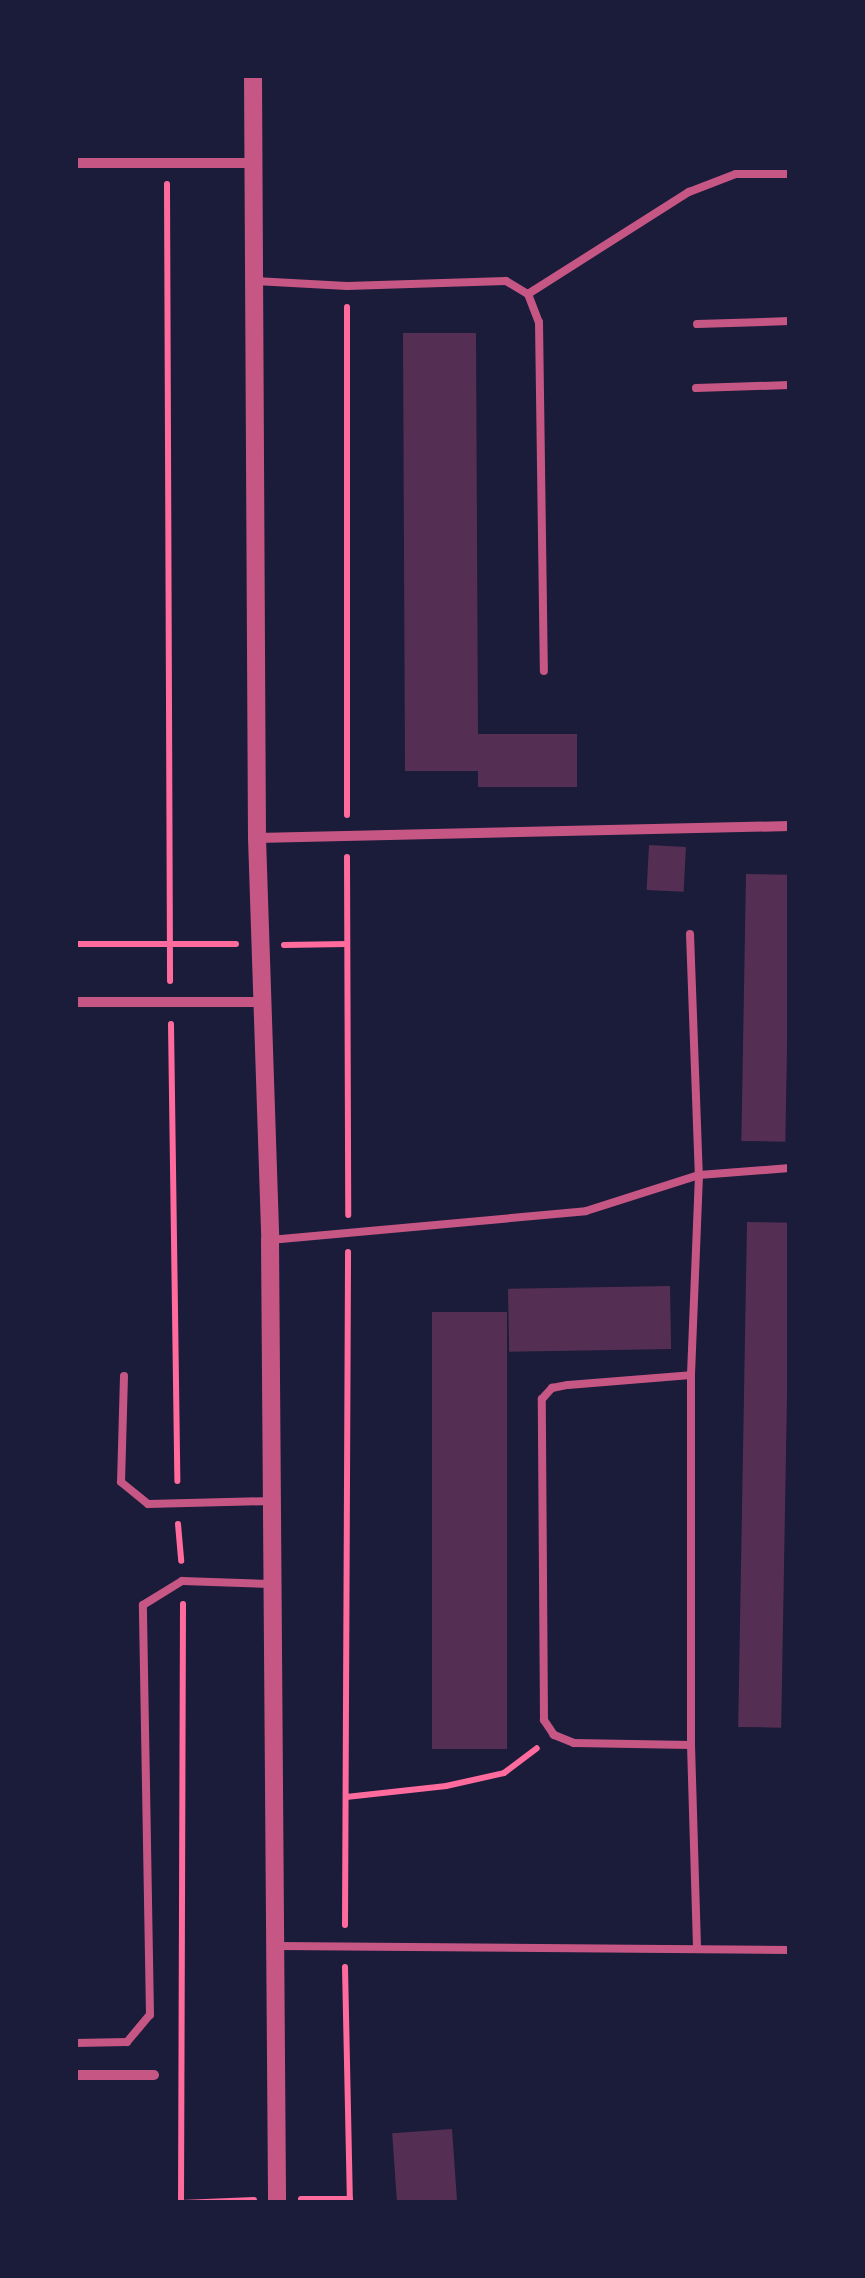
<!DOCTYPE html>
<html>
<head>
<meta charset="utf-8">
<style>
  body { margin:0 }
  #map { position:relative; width:865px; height:2278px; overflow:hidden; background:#1b1b3a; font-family:Roboto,sans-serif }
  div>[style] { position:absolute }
  .building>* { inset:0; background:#542f53; transform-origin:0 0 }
  .path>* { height:6px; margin:-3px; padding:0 3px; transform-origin:3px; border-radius:3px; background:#ff6b9d }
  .service>* { height:8px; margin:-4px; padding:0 4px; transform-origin:4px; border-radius:4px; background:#c65784 }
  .minor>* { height:10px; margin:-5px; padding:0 5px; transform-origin:5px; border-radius:5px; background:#c65784 }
  .tertiary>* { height:18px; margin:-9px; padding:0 9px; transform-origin:9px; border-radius:9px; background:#c65784 }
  span { translate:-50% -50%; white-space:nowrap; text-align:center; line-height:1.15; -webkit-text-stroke:10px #1b1b3a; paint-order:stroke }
  .frame { position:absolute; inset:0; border:78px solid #1b1b3a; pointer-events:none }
</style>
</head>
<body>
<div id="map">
  <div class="building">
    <div style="clip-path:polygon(403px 333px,476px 333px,478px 734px,577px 734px,577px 787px,478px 787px,478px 771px,405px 771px)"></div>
    <div style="left:649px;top:845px;width:37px;height:45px;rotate:3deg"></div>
    <div style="left:746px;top:874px;width:44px;height:267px;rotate:1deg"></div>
    <div style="left:747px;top:1222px;width:43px;height:505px;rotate:1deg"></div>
    <div style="left:670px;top:1286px;width:63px;height:162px;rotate:89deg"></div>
    <div style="left:507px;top:1312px;width:437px;height:75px;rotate:90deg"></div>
    <div style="left:452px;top:2129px;width:74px;height:60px;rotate:86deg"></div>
  </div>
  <div class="path">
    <div style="left:167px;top:184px;width:797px;rotate:89.78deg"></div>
    <div style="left:347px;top:815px;width:508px;rotate:-90deg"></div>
    <div style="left:347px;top:857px;width:358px;rotate:89.8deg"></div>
    <div style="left:75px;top:944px;width:161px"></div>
    <div style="left:284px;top:945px;width:63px;rotate:-0.9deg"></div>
    <div style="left:171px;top:1024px;width:457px;rotate:89.2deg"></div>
    <div style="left:178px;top:1524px;width:37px;rotate:85deg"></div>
    <div style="left:183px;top:1604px;width:599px;rotate:90.19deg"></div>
    <div style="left:181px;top:2203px;width:73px;rotate:-2.4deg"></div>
    <div style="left:346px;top:1797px;width:101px;rotate:-6.3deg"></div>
    <div style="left:446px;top:1786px;width:59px;rotate:-12.6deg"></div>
    <div style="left:504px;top:1773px;width:41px;rotate:-37.1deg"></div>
    <div style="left:345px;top:1925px;width:673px;rotate:-89.74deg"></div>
    <div style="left:345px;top:1967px;width:233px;rotate:88.8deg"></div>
    <div style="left:301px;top:2199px;width:49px"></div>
  </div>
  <div class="service">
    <div style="left:255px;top:281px;width:92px;rotate:3.1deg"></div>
    <div style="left:347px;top:286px;width:159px;rotate:-1.8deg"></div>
    <div style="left:506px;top:281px;width:26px;rotate:31deg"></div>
    <div style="left:528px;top:294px;width:30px;rotate:69deg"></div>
    <div style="left:539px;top:322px;width:349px;rotate:89.2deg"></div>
    <div style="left:528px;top:294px;width:191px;rotate:-32.4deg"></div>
    <div style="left:689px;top:192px;width:50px;rotate:-21deg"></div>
    <div style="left:736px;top:174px;width:54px"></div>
    <div style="left:697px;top:324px;width:93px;rotate:-1.8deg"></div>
    <div style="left:696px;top:388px;width:94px;rotate:-1.8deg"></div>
    <div style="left:690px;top:934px;width:241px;rotate:87.9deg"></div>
    <div style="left:699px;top:1175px;width:200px;rotate:92.3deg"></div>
    <div style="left:691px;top:1375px;width:370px;rotate:90deg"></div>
    <div style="left:691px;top:1745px;width:203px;rotate:88.3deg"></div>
    <div style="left:270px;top:1240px;width:317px;rotate:-5.2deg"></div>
    <div style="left:586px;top:1211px;width:119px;rotate:-17.7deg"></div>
    <div style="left:699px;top:1175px;width:91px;rotate:-4.4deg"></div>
    <div style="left:124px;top:1376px;width:106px;rotate:91.6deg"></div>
    <div style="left:121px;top:1482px;width:35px;rotate:39deg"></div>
    <div style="left:148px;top:1504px;width:123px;rotate:-1.4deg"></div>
    <div style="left:691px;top:1745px;width:117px;rotate:-179deg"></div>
    <div style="left:574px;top:1743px;width:22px;rotate:-158deg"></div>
    <div style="left:554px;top:1735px;width:18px;rotate:-124deg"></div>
    <div style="left:544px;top:1720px;width:321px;rotate:-90.4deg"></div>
    <div style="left:542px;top:1399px;width:15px;rotate:-48deg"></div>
    <div style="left:552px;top:1388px;width:16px;rotate:-11deg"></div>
    <div style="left:568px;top:1385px;width:123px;rotate:-4.6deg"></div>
    <div style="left:277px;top:1946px;width:513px;rotate:0.45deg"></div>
    <div style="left:75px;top:2043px;width:52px;rotate:-1.1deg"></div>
    <div style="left:127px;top:2042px;width:35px;rotate:-50deg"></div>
    <div style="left:150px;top:2015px;width:410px;rotate:-91deg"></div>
    <div style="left:143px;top:1605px;width:46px;rotate:-31.6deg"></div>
    <div style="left:182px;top:1581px;width:89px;rotate:1.9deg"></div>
  </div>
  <div class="minor">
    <div style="left:75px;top:163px;width:178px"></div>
    <div style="left:257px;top:838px;width:533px;rotate:-1.29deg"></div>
    <div style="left:75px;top:1002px;width:187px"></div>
    <div style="left:75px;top:2075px;width:79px"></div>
  </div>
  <div class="tertiary">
    <div style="left:253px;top:75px;width:763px;rotate:89.7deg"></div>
    <div style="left:257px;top:838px;width:402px;rotate:88.1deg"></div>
    <div style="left:270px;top:1240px;width:963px;rotate:89.58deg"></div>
  </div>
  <div class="frame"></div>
</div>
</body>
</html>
